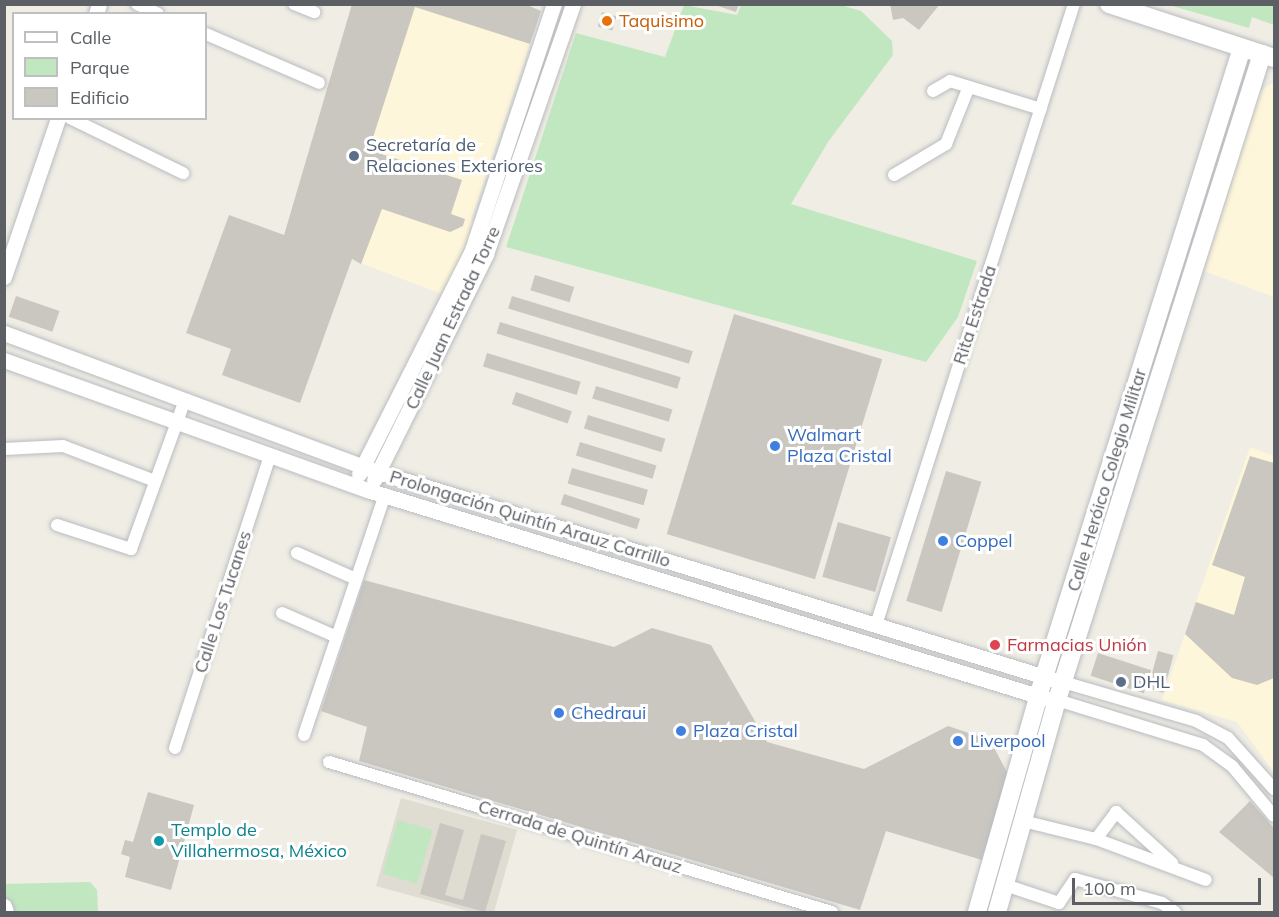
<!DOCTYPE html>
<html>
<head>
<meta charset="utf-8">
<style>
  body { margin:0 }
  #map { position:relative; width:1279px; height:917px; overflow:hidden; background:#efede4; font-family:Mulish,sans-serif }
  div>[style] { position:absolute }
  .commercial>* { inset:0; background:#fef6da }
  .education>* { inset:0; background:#dfdcd2 }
  .green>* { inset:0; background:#c1e7c0; transform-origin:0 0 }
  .building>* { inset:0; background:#cac7c1; transform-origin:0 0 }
  .roads { filter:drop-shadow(0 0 2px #b9bcc1) drop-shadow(0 0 2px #b9bcc1) }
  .minor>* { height:12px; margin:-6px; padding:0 6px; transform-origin:6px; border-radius:6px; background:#fff }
  .tertiary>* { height:15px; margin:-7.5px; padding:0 7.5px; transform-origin:7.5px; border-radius:7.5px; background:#fff }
  .secondary>* { height:18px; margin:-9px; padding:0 9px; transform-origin:9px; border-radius:9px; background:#fff }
  .dots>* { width:16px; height:16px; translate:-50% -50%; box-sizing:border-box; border:3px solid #fff; border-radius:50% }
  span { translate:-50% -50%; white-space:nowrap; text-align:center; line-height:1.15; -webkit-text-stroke:6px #fff; paint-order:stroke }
  .food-label { font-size:18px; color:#c56008 }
  .left { translate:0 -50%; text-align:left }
  .service-label { font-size:18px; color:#4e5e75 }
  .street-label { font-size:18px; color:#5c6065 }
  .shop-label { font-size:18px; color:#366cbe }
  .health-label { font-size:18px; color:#be3a42 }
  .culture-label { font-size:18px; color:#0d838f }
  .frame { position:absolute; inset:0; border:6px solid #5c6065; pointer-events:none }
  .legend { position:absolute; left:12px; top:12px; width:195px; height:108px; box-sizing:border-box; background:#fff; border:2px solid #bebfc1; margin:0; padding:8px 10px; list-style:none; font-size:18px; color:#5c6065 }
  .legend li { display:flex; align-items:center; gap:12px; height:30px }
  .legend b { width:30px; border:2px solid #bebfc1 }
  .scale { position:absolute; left:1072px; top:878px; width:189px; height:27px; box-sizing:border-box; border:3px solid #5c6065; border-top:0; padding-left:8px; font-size:18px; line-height:21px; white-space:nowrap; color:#5c6065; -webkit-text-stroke:4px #fff; paint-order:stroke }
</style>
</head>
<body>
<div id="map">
  <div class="commercial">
    <div style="clip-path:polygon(525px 4px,541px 11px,471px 220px,477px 223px,447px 296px,284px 234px,352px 5px)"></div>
    <div style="clip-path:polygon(1274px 82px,1274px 297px,1204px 271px,1252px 97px)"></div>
    <div style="clip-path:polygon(1250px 447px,1274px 456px,1274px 772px,1237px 722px,1162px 700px)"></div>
  </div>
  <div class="education">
    <div style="clip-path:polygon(401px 798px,517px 830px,494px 912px,471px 912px,376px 886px)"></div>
  </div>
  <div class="green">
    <div style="clip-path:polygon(841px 5px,861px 11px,892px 41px,893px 55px,828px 142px,791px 204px,977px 261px,958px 317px,926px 362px,506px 247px,576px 33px,665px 57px,684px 5px,737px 15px,741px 5px)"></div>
    <div style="clip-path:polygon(1169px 5px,1274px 5px,1274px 25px,1252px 17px,1249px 28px)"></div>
    <div style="left:398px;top:820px;width:36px;height:56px;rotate:16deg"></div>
    <div style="clip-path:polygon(90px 882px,97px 890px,98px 912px,7px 912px,4px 884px)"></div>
  </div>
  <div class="building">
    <div style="clip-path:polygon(352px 4px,525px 4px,541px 11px,530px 44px,415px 7px,369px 150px,462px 180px,451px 214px,465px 219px,463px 226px,450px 232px,382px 209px,361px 264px,352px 259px,300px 403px,222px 375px,231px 349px,186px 333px,229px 215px,284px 235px)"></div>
    <div style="clip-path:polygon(712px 4px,739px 4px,736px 12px)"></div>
    <div style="clip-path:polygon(890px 4px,940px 4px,919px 30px,903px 18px,893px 20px)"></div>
    <div style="left:602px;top:12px;width:15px;height:15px;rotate:16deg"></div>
    <div style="left:535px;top:275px;width:41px;height:16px;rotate:17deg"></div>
    <div style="left:16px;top:296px;width:46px;height:22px;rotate:19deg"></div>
    <div style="left:512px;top:296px;width:189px;height:13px;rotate:17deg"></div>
    <div style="left:734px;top:314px;width:155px;height:230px;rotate:17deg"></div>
    <div style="left:500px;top:322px;width:189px;height:12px;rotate:17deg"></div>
    <div style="left:487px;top:353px;width:98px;height:14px;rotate:17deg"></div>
    <div style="left:596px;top:386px;width:80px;height:13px;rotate:17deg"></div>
    <div style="left:516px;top:392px;width:59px;height:13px;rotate:19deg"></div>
    <div style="left:588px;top:415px;width:81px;height:14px;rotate:17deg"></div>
    <div style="left:580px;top:442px;width:80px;height:14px;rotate:17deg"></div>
    <div style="clip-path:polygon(1250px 456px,1274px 463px,1274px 678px,1257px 685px,1232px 678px,1185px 634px,1196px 602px,1234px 615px,1245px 577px,1212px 565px)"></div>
    <div style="left:572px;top:468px;width:79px;height:16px;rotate:16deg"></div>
    <div style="left:946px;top:471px;width:37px;height:136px;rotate:17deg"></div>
    <div style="left:564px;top:494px;width:80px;height:11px;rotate:18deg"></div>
    <div style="left:838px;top:522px;width:55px;height:57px;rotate:16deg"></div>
    <div style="clip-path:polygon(364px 580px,614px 647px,652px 628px,711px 645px,767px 742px,864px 769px,948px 726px,990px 740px,1008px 774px,982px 860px,886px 831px,860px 910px,359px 761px,367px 727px,321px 711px)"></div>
    <div style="left:1158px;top:651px;width:16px;height:39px;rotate:15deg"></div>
    <div style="left:1098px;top:653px;width:56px;height:24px;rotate:18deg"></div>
    <div style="clip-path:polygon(148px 792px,194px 805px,171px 890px,125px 877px,130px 857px,121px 854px,125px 840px,133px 842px)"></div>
    <div style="clip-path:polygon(1250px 801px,1274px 828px,1274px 878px,1219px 832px)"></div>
    <div style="clip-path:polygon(440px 823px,464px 830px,445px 895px,463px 900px,481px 834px,506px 841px,485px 912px,420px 894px)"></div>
  </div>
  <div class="roads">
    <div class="minor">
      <div style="left:137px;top:4px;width:23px;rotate:25deg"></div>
      <div style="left:294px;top:4px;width:22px;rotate:22deg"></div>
      <div style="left:206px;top:34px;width:123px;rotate:23.4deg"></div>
      <div style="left:933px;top:91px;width:20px;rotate:-30deg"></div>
      <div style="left:950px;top:81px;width:95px;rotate:17.1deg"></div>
      <div style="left:70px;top:118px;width:126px;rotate:26deg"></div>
      <div style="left:894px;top:175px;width:61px;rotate:-30.8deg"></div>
      <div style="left:946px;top:144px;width:59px;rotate:-68.2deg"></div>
      <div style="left:4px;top:449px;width:59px;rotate:-2.9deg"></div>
      <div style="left:63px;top:446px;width:98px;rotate:20.8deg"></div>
      <div style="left:57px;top:525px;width:78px;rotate:18deg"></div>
      <div style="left:131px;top:549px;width:158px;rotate:-70.1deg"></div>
      <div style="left:297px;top:553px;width:64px;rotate:23.8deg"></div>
      <div style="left:282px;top:613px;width:60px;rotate:23.6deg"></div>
      <div style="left:876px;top:625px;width:652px;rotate:-72.32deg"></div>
      <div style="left:1063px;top:682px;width:139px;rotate:16.3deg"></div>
      <div style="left:1196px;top:721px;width:36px;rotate:28deg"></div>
      <div style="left:1228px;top:738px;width:69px;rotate:48deg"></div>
      <div style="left:1057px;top:700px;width:153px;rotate:17.1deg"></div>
      <div style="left:1203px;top:745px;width:36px;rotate:36deg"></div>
      <div style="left:1232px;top:766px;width:65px;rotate:50deg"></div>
      <div style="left:304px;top:735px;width:253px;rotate:-71.4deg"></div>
      <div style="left:175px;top:748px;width:308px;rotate:-72deg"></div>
      <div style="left:329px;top:762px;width:525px;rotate:16.61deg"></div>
      <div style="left:1023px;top:821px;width:75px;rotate:13.9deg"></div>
      <div style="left:1096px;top:839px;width:117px;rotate:20.4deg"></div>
      <div style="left:1096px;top:839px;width:34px;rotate:-53deg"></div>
      <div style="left:1116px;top:812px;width:76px;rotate:42.3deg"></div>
      <div style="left:1005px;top:885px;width:57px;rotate:18.4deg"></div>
      <div style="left:1059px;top:903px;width:29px;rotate:-56deg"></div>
      <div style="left:1075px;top:879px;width:90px;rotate:15.4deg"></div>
      <div style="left:1162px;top:903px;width:16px;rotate:35deg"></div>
    </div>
    <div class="tertiary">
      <div style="left:96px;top:14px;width:10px;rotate:-73deg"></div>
      <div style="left:4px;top:277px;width:168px;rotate:-71.2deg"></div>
      <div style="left:4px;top:333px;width:399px;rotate:20.4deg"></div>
      <div style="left:378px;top:472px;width:708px;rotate:17.08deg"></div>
      <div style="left:4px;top:360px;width:386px;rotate:19.7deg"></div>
      <div style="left:367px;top:490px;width:712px;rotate:17.06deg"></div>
      <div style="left:359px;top:474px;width:251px;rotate:-63.2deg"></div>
      <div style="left:472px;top:250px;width:259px;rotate:-71.6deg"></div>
      <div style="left:374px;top:480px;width:252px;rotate:-63.6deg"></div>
      <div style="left:486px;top:254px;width:265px;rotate:-70.8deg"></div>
      <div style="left:4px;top:906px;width:6px;rotate:72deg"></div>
    </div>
    <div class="secondary">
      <div style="left:1109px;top:4px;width:174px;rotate:18.1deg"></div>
      <div style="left:977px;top:912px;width:244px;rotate:-74.1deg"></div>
      <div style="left:1044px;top:677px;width:659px;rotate:-72.53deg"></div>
      <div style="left:997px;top:912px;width:220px;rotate:-74.2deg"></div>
      <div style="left:1057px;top:700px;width:678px;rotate:-72.39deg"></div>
    </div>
  </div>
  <div class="dots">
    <div style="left:607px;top:21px;background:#e8710a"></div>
    <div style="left:354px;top:156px;background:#5c6f8a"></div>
    <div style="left:775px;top:446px;background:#3f7fe0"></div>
    <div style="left:943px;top:541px;background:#3f7fe0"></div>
    <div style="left:995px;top:645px;background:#e0444e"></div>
    <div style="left:1121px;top:682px;background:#5c6f8a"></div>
    <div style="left:559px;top:713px;background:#3f7fe0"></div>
    <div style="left:681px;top:731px;background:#3f7fe0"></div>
    <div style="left:958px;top:741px;background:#3f7fe0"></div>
    <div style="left:159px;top:841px;background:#0f9aa8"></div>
  </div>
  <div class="food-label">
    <span class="left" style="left:619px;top:21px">Taquisimo</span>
  </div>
  <div class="service-label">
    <span class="left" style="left:366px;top:156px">Secretaría de<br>Relaciones Exteriores</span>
    <span class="left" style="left:1133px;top:682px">DHL</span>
  </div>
  <div class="street-label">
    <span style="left:975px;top:315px;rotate:-72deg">Rita Estrada</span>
    <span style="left:453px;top:318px;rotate:-65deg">Calle Juan Estrada Torre</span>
    <span style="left:1107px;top:480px;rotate:-73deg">Calle Heróico Colegio Militar</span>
    <span style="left:530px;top:519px;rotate:17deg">Prolongación Quintín Arauz Carrillo</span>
    <span style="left:223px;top:602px;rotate:-72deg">Calle Los Tucanes</span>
    <span style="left:580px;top:837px;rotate:17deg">Cerrada de Quintín Arauz</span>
  </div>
  <div class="shop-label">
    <span class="left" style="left:787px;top:446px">Walmart<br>Plaza Cristal</span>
    <span class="left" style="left:955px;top:541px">Coppel</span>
    <span class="left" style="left:571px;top:713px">Chedraui</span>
    <span class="left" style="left:693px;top:731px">Plaza Cristal</span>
    <span class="left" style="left:970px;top:741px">Liverpool</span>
  </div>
  <div class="health-label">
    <span class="left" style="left:1007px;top:645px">Farmacias Unión</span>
  </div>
  <div class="culture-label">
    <span class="left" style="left:171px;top:841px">Templo de<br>Villahermosa, México</span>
  </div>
  <div class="frame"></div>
  <ul class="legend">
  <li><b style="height:8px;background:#fff"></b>Calle</li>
  <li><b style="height:16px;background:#c1e7c0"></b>Parque</li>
  <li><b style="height:16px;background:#cac7c1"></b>Edificio</li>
  </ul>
  <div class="scale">100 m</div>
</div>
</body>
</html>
